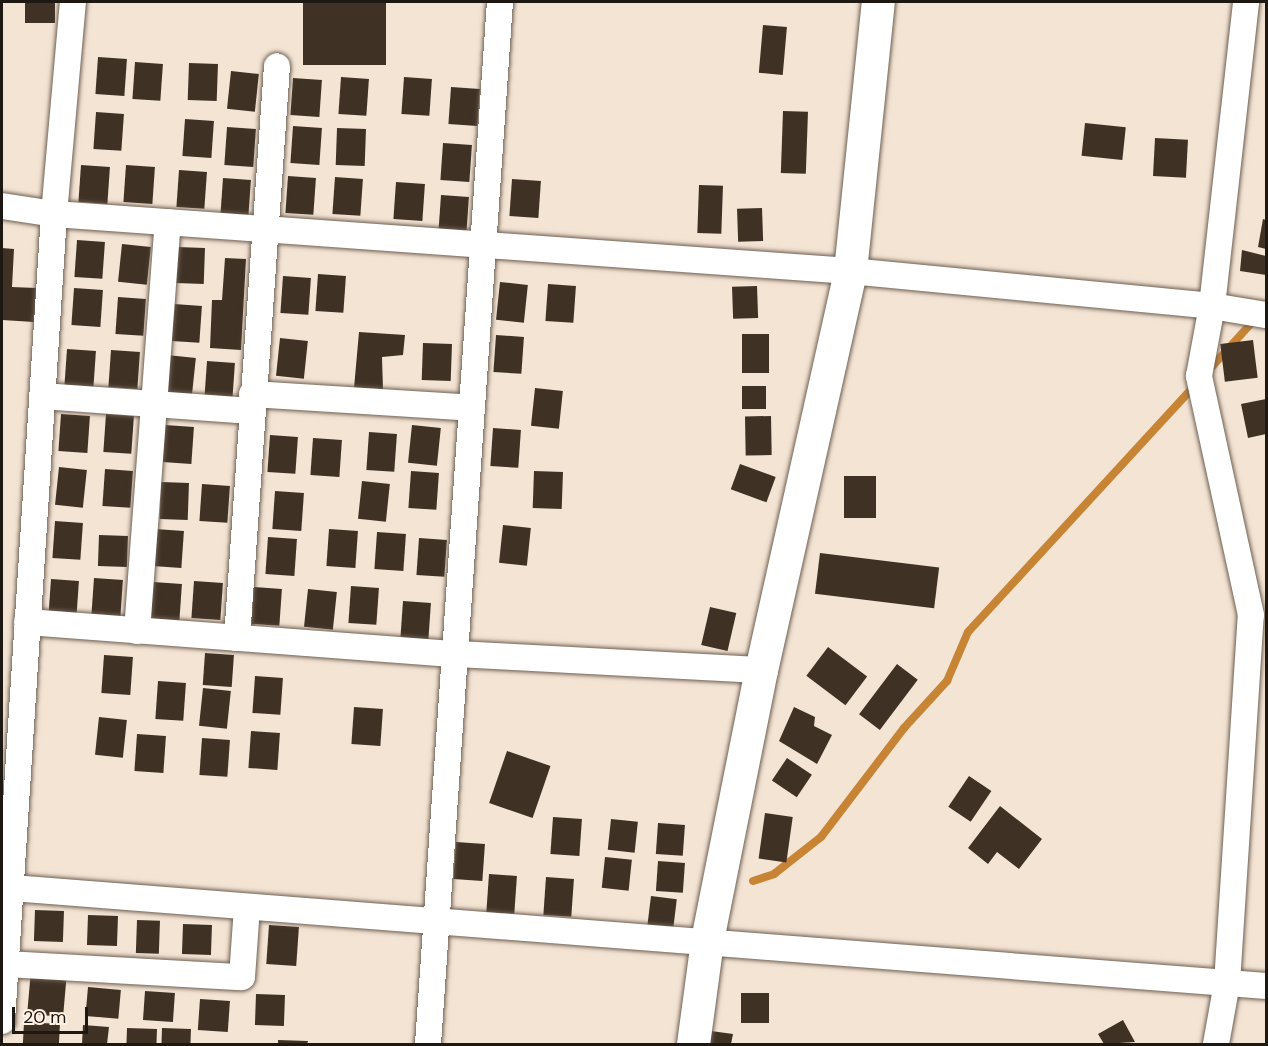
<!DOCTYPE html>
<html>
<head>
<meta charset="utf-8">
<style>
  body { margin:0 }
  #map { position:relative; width:1268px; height:1046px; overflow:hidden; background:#f4e4d4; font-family:"DM Sans",sans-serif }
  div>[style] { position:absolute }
  .stream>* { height:8px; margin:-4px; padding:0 4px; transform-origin:4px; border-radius:4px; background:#c78434 }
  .building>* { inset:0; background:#3f3225; transform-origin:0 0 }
  .roads { filter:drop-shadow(0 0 2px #6d5f52) drop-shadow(0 0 2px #6d5f52) }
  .minor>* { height:26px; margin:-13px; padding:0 13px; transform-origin:13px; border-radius:13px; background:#fff }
  .tertiary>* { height:33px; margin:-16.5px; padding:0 16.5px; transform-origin:16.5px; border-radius:16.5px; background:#fff }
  span { translate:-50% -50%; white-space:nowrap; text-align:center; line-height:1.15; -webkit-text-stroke:6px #fff1e4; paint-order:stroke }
  .frame { position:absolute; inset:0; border:3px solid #1d1812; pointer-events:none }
  .scale { position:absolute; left:12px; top:1007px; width:76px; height:27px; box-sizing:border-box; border:3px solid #1d1812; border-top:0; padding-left:8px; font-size:18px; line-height:21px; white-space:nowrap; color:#1d1812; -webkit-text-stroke:4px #fff1e4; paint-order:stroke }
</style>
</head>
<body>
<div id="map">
  <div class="stream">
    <div style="left:1208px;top:371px;width:73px;rotate:-47.8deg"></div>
    <div style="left:753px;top:881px;width:22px;rotate:-18deg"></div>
    <div style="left:774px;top:874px;width:60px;rotate:-38.2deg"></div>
    <div style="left:821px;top:837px;width:137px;rotate:-52.7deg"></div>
    <div style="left:904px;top:728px;width:64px;rotate:-47.5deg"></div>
    <div style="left:947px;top:681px;width:53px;rotate:-66.8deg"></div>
    <div style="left:968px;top:632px;width:337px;rotate:-47.4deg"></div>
  </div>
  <div class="building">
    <div style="left:25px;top:2px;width:30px;height:21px"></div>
    <div style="left:303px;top:2px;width:83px;height:63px"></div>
    <div style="left:763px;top:25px;width:24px;height:48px;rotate:5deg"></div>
    <div style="left:98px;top:57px;width:29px;height:37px;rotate:4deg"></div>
    <div style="left:135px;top:62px;width:28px;height:37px;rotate:4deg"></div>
    <div style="left:189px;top:63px;width:29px;height:37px;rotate:2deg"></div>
    <div style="left:231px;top:71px;width:28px;height:38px;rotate:6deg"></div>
    <div style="left:341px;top:77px;width:28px;height:37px;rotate:4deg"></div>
    <div style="left:404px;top:77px;width:28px;height:37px;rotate:4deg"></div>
    <div style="left:293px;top:78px;width:29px;height:37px;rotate:4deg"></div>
    <div style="left:451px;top:87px;width:29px;height:37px;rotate:4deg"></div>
    <div style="left:783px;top:111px;width:25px;height:62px;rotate:2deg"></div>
    <div style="left:96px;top:112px;width:28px;height:37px;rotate:4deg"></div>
    <div style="left:185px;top:119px;width:29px;height:37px;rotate:4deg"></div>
    <div style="left:1085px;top:123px;width:41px;height:33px;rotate:6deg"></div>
    <div style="left:293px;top:126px;width:29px;height:37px;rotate:4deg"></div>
    <div style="left:227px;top:127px;width:29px;height:38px;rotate:4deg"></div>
    <div style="left:337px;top:128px;width:29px;height:37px;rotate:2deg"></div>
    <div style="left:1155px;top:138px;width:33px;height:38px;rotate:3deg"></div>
    <div style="left:443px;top:143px;width:29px;height:37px;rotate:4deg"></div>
    <div style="left:81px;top:165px;width:29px;height:37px;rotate:4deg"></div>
    <div style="left:126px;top:165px;width:29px;height:37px;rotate:4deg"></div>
    <div style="left:179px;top:170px;width:28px;height:37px;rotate:4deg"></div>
    <div style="left:288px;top:176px;width:28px;height:37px;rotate:4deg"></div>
    <div style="left:335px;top:177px;width:28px;height:37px;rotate:4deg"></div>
    <div style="left:223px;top:178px;width:28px;height:37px;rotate:4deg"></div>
    <div style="left:512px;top:179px;width:29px;height:37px;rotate:4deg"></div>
    <div style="left:396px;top:182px;width:29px;height:37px;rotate:4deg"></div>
    <div style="left:699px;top:185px;width:24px;height:48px;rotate:2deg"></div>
    <div style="left:441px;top:195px;width:28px;height:37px;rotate:4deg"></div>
    <div style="left:762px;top:208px;width:33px;height:25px;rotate:88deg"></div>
    <div style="clip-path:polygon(1263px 219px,1266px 220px,1266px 249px,1258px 247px)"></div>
    <div style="left:77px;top:240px;width:28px;height:37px;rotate:4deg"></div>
    <div style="left:122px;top:244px;width:29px;height:38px;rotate:6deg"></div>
    <div style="left:177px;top:247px;width:28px;height:36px;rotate:2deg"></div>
    <div style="clip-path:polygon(2px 248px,14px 249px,12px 287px,36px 288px,34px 322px,2px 320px)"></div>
    <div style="clip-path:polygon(1242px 250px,1266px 256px,1266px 275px,1240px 271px)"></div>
    <div style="clip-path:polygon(225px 258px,246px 259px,241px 350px,210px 348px,212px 300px,222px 300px)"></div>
    <div style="left:318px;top:274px;width:28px;height:37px;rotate:4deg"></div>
    <div style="left:283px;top:276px;width:28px;height:37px;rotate:4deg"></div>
    <div style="left:500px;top:282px;width:28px;height:38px;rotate:6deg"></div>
    <div style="left:548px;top:284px;width:28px;height:37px;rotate:4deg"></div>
    <div style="left:757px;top:286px;width:32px;height:25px;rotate:88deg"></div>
    <div style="left:74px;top:288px;width:29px;height:37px;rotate:4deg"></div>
    <div style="left:118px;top:297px;width:28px;height:37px;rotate:4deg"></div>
    <div style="left:174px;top:304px;width:28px;height:37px;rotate:4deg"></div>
    <div style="clip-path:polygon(359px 332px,405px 335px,403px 355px,382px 357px,383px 390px,354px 388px)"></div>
    <div style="left:742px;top:334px;width:27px;height:39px"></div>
    <div style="left:496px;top:335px;width:28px;height:37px;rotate:4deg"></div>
    <div style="left:280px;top:338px;width:28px;height:38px;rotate:6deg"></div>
    <div style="left:1253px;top:340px;width:38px;height:33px;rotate:83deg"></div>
    <div style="left:423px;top:343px;width:29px;height:37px;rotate:2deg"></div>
    <div style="left:67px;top:349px;width:29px;height:37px;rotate:4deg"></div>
    <div style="left:111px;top:350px;width:29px;height:37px;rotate:4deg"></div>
    <div style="left:167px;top:355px;width:29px;height:38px;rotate:6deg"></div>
    <div style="left:207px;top:361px;width:28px;height:37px;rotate:4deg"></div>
    <div style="left:742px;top:386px;width:24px;height:23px"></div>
    <div style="left:535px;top:388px;width:28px;height:38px;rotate:6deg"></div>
    <div style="clip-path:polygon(1266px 399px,1266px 434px,1248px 438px,1241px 404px)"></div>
    <div style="left:61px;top:414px;width:29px;height:37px;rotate:4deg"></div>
    <div style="left:106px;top:414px;width:28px;height:38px;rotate:4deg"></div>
    <div style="left:771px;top:416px;width:39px;height:26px;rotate:89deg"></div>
    <div style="left:165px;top:425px;width:29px;height:37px;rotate:4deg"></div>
    <div style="left:412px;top:425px;width:29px;height:38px;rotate:6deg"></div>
    <div style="left:493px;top:428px;width:28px;height:38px;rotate:4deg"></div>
    <div style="left:369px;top:432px;width:28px;height:38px;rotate:4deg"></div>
    <div style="left:270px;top:435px;width:28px;height:37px;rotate:4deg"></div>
    <div style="left:313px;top:438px;width:29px;height:37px;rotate:4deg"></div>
    <div style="left:740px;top:464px;width:38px;height:27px;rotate:20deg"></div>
    <div style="left:59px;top:467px;width:28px;height:38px;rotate:6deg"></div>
    <div style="left:105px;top:469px;width:28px;height:37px;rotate:4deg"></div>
    <div style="left:411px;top:471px;width:28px;height:37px;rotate:4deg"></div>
    <div style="left:534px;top:471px;width:29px;height:37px;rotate:2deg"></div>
    <div style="left:844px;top:476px;width:32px;height:42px"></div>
    <div style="left:362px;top:481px;width:28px;height:38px;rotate:6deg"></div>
    <div style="left:161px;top:482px;width:28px;height:37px;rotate:2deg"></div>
    <div style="left:202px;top:484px;width:28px;height:37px;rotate:4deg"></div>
    <div style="left:275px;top:491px;width:29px;height:38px;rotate:4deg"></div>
    <div style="left:55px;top:521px;width:28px;height:37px;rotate:4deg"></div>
    <div style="left:503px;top:525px;width:28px;height:38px;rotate:6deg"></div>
    <div style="left:155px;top:529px;width:29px;height:37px;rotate:4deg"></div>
    <div style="left:329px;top:529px;width:29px;height:37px;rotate:4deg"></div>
    <div style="left:377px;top:532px;width:29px;height:37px;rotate:4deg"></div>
    <div style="left:99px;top:535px;width:29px;height:31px;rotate:2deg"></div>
    <div style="left:268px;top:537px;width:29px;height:37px;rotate:4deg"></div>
    <div style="left:419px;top:538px;width:28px;height:37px;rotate:4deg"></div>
    <div style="left:820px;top:553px;width:120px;height:41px;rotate:7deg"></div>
    <div style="left:94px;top:578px;width:29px;height:37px;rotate:4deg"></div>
    <div style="left:51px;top:579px;width:28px;height:37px;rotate:4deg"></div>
    <div style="left:194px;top:581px;width:29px;height:37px;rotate:4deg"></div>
    <div style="left:153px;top:582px;width:29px;height:37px;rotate:4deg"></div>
    <div style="left:351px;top:586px;width:28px;height:37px;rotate:4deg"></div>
    <div style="left:254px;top:587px;width:28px;height:37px;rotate:4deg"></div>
    <div style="left:308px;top:589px;width:29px;height:38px;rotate:6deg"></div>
    <div style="left:403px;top:601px;width:28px;height:37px;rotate:4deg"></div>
    <div style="left:710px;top:607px;width:27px;height:39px;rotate:13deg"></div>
    <div style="left:828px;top:647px;width:49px;height:36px;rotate:37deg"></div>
    <div style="left:205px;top:653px;width:29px;height:32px;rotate:4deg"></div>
    <div style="left:104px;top:655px;width:29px;height:38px;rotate:4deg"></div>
    <div style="left:897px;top:664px;width:26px;height:63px;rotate:37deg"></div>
    <div style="left:255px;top:676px;width:28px;height:37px;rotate:4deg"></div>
    <div style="left:158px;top:681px;width:28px;height:38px;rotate:4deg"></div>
    <div style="left:203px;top:688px;width:28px;height:38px;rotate:6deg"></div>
    <div style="left:354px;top:707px;width:29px;height:37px;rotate:4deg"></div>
    <div style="clip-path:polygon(794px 707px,815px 717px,814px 726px,832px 735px,817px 764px,779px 741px)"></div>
    <div style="left:99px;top:717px;width:28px;height:38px;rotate:6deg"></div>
    <div style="left:251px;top:731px;width:29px;height:37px;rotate:4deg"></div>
    <div style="left:137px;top:734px;width:29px;height:37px;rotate:4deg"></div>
    <div style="left:202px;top:738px;width:28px;height:37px;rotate:4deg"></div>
    <div style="left:507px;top:751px;width:46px;height:55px;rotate:19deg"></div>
    <div style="left:787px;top:758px;width:30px;height:27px;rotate:34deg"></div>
    <div style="left:969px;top:776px;width:27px;height:37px;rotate:34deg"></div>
    <div style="clip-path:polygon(1000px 806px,1042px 839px,1019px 869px,997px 852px,988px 864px,968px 848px)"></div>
    <div style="left:765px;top:813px;width:28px;height:46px;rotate:8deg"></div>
    <div style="left:553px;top:817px;width:29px;height:37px;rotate:4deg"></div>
    <div style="left:611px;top:819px;width:27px;height:31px;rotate:6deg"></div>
    <div style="left:658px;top:823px;width:27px;height:31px;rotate:4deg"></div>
    <div style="left:456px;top:842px;width:29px;height:37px;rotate:4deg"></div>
    <div style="left:605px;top:857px;width:27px;height:31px;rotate:6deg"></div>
    <div style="left:658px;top:861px;width:27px;height:30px;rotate:4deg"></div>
    <div style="left:489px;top:874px;width:28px;height:38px;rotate:4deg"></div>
    <div style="left:546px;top:877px;width:28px;height:38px;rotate:4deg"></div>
    <div style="left:651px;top:896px;width:26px;height:31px;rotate:7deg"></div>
    <div style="left:35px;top:910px;width:29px;height:31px;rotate:2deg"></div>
    <div style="left:88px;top:915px;width:30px;height:30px;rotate:2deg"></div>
    <div style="left:137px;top:920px;width:23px;height:33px;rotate:2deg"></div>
    <div style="left:183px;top:924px;width:29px;height:30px;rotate:2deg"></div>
    <div style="left:269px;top:925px;width:30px;height:39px;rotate:4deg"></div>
    <div style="left:31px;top:970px;width:36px;height:44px;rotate:5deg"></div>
    <div style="left:88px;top:987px;width:33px;height:29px;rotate:5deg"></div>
    <div style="left:145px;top:991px;width:30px;height:29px;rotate:4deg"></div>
    <div style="left:741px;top:993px;width:28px;height:30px"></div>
    <div style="left:256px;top:994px;width:29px;height:31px;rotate:2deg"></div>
    <div style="left:200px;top:999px;width:30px;height:31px;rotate:4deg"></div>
    <div style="clip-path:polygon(1123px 1020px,1135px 1042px,1104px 1044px,1098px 1034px)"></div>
    <div style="left:24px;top:1022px;width:36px;height:22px;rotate:3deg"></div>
    <div style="clip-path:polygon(83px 1025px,109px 1027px,107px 1044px,82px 1044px)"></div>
    <div style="left:127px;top:1028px;width:30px;height:16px;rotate:2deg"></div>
    <div style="left:162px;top:1028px;width:29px;height:16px;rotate:2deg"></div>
    <div style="clip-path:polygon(711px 1031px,733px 1034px,731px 1044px,709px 1044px)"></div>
    <div style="clip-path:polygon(278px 1040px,308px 1041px,307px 1044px,278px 1044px)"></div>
  </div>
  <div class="roads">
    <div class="minor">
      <div style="left:2px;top:206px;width:53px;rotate:8.7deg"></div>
      <div style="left:54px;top:214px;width:798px;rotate:4.1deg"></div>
      <div style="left:850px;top:271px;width:364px;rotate:5.5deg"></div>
      <div style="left:1212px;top:306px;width:55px;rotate:9.5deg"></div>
      <div style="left:252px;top:394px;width:220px;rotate:3.6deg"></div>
      <div style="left:42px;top:396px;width:210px;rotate:4.1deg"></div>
      <div style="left:27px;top:622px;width:430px;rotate:4.3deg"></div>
      <div style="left:456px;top:654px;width:305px;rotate:3deg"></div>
      <div style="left:137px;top:631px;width:410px;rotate:-85.7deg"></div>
      <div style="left:237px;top:638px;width:573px;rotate:-86deg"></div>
      <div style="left:12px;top:888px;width:1258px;rotate:4.47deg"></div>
      <div style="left:6px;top:964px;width:236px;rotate:3.2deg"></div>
      <div style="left:242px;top:977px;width:69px;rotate:-85.9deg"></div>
      <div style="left:2px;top:1021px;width:809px;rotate:-86.31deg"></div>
      <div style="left:54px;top:214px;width:213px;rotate:-84.9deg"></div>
      <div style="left:428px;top:1044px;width:1044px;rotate:-86.05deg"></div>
      <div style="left:1216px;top:1044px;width:62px;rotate:-79.8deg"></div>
      <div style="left:1227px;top:983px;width:369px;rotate:-86.3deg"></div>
      <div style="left:1251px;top:615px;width:245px;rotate:-102.3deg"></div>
      <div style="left:1199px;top:376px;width:71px;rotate:-79.5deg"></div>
      <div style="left:1212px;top:306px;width:306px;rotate:-83.6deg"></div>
    </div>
    <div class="tertiary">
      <div style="left:693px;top:1044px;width:105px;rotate:-82.3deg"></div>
      <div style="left:707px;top:940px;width:275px;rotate:-78.7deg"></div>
      <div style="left:761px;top:670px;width:409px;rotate:-77.4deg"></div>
      <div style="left:850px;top:271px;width:270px;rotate:-84.1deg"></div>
    </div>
  </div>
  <div class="frame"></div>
  <div class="scale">20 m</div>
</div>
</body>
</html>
